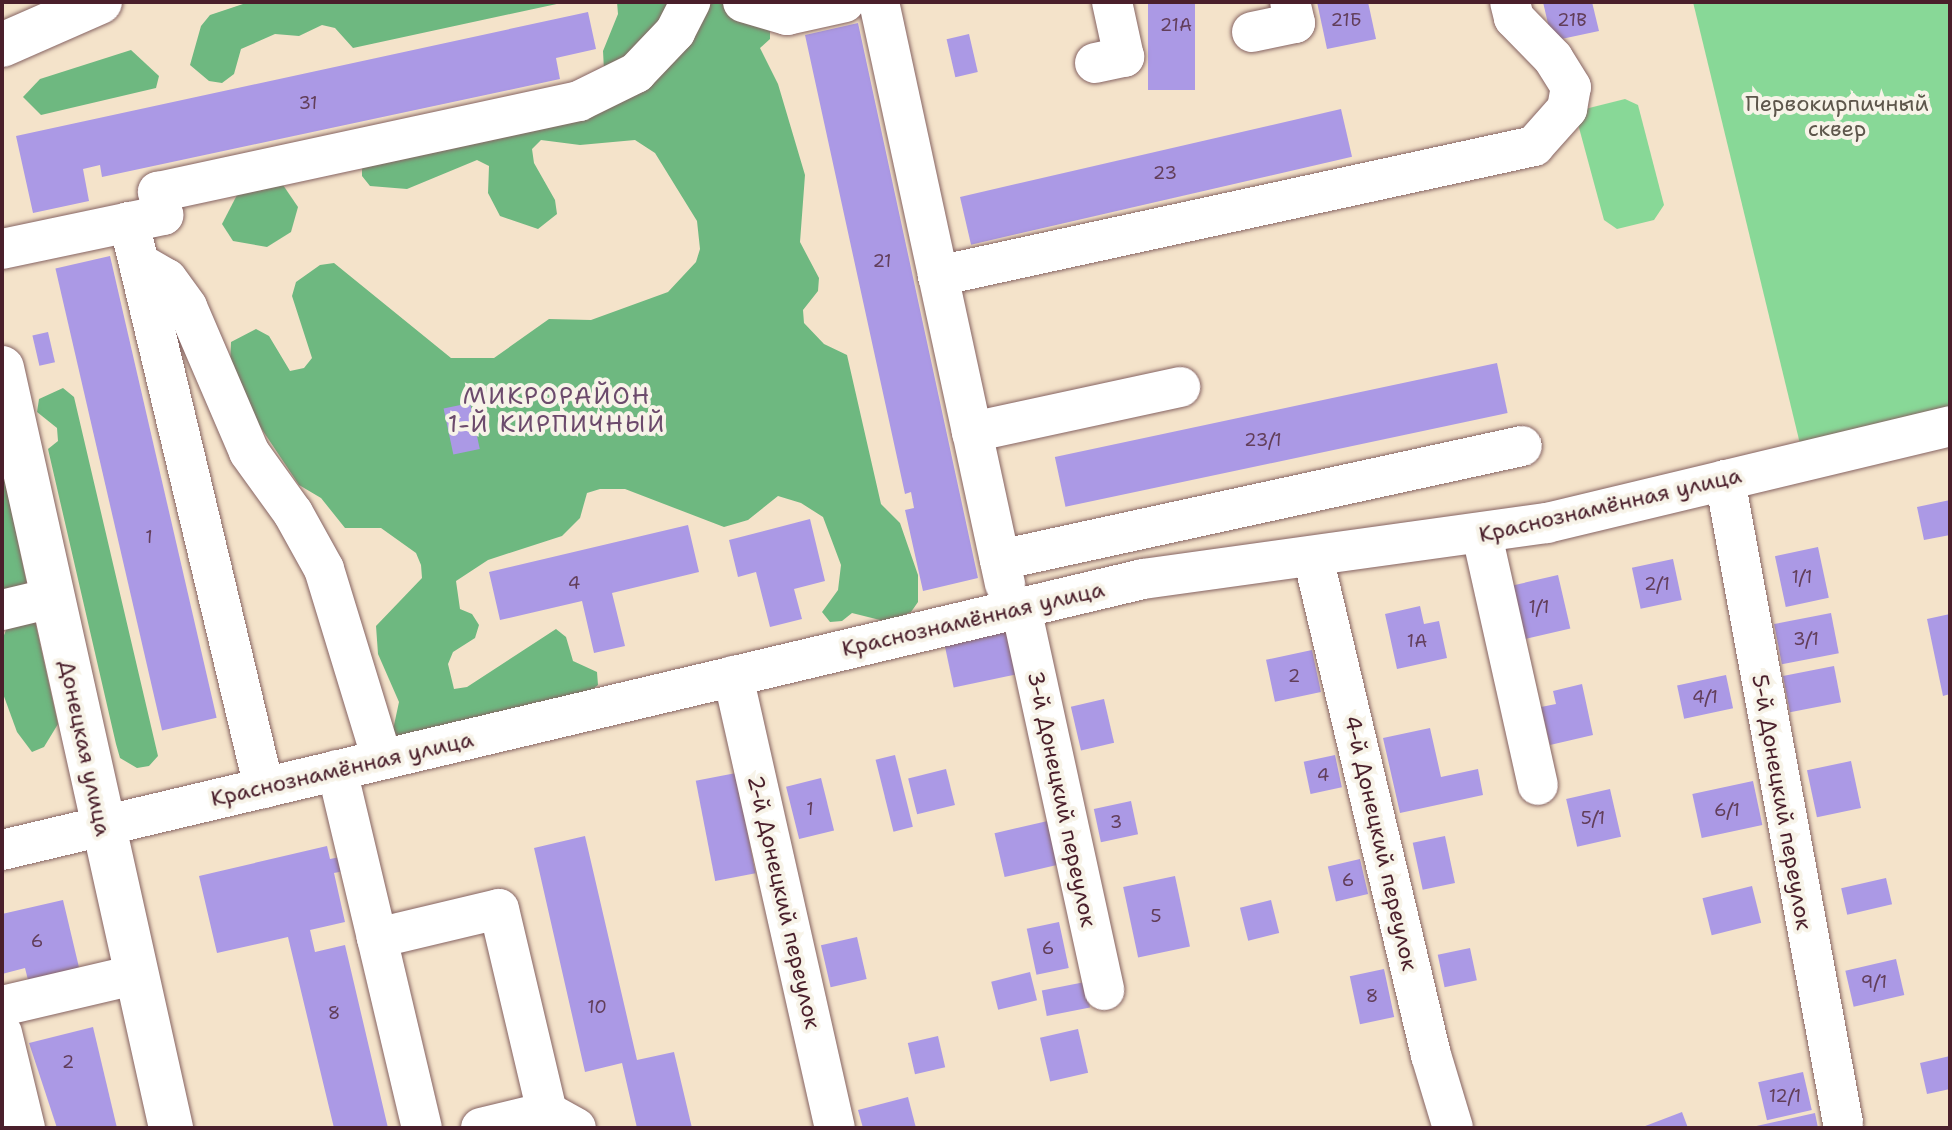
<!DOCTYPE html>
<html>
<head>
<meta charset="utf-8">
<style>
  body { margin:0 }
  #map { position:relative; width:1952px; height:1130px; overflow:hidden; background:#f4e3ca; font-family:"Shantell Sans",sans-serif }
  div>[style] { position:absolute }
  .green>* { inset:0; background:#88d897 }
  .forest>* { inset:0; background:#6eb880 }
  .building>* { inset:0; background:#ab99e5; transform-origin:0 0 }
  .roads { filter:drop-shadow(0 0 2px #866463) drop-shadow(0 0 2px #866463) }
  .minor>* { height:40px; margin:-20px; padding:0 20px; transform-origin:20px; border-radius:20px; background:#fff }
  .major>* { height:44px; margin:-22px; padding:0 22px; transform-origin:22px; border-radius:22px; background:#fff }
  span { translate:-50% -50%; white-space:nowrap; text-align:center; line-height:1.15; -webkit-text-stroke:8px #f7f3e8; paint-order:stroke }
  .number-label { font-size:18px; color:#623e5a }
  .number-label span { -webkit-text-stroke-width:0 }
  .park-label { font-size:22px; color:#5d564b }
  .street-label { font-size:22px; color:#4a1f2b }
  .neighbourhood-label { font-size:24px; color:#6c4a6c; letter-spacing:2px }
  .frame { position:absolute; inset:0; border:4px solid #4a1f2b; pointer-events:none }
</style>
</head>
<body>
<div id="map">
  <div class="green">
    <div style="clip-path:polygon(1693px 2px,1950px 2px,1950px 413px,1801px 448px)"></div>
    <div style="clip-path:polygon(1625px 99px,1638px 105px,1664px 205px,1654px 220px,1617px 229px,1604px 220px,1578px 124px,1585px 109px)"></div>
  </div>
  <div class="forest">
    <div style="clip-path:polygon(249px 2px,566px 2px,353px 48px,335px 28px,322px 25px,299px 36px,275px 34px,241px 49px,234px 74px,222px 83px,209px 81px,190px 65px,201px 26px,210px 15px)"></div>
    <div style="clip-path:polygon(617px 2px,776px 2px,770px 13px,770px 39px,760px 48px,778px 84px,805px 175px,800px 242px,819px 278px,818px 291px,803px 310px,804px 323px,824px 344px,847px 355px,881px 504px,900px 523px,918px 575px,918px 602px,911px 612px,888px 622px,852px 613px,842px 621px,830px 622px,822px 612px,838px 590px,841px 565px,823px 517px,801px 503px,778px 496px,748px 520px,724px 527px,625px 489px,600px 489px,587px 493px,580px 518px,562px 536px,488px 560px,456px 581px,460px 609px,472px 614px,479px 625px,475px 638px,453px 652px,448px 664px,454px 689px,467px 687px,556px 629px,566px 637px,573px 661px,597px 672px,598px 685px,588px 693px,391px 739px,399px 702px,378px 654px,376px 626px,422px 578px,421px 565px,416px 553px,381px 528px,345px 528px,321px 498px,299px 485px,239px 395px,230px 369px,231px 342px,256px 329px,269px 336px,290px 371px,304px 368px,312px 358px,292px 296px,296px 282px,320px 265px,334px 263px,451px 358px,494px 358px,549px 319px,591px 320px,668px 292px,696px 262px,700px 249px,697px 221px,655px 153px,635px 140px,580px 145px,541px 140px,532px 149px,534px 163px,555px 200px,557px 214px,538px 229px,500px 216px,488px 193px,489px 166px,477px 160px,407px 189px,370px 186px,362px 176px,362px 163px,605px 89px,603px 51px,618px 14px)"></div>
    <div style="clip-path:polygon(131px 50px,159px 76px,156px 88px,41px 115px,23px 97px,40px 79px)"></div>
    <div style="clip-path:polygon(283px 185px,298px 207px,291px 232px,267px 247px,233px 241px,222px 224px,238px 193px)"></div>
    <div style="clip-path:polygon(63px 388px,74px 397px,158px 756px,149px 766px,137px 768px,120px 758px,116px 744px,48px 449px,58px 441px,57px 428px,37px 412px,39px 399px)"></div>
    <div style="clip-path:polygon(2px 467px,28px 589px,2px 592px)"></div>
    <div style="clip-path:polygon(33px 612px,58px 724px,44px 747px,32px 752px,17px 732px,2px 691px,2px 640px,11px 618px)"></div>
  </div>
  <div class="building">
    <div style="left:1148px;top:2px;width:47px;height:88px"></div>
    <div style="clip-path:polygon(1317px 2px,1368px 2px,1376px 39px,1327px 49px)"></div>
    <div style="clip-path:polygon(1543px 2px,1592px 2px,1599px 31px,1552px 41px)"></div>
    <div style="clip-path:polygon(588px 12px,596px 49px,556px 58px,560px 79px,102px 177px,100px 165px,83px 169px,89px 201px,33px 213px,16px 136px)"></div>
    <div style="clip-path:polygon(858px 23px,978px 578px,923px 591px,905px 510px,914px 508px,911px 492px,905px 494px,805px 35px)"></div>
    <div style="left:969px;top:34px;width:39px;height:23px;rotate:77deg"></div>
    <div style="left:1341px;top:109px;width:49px;height:391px;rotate:77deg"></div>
    <div style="left:110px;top:256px;width:474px;height:56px;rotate:77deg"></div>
    <div style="left:48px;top:332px;width:31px;height:16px;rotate:77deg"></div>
    <div style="left:1497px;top:363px;width:51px;height:452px;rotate:78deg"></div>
    <div style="left:470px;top:403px;width:47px;height:27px;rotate:78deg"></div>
    <div style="clip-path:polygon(1950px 500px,1950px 535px,1924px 540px,1917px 507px)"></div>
    <div style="clip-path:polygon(810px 519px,825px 581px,794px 589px,802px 619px,770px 627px,756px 572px,738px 577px,729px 540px)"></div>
    <div style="clip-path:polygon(688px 525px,699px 572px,612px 593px,625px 646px,594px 653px,582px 601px,500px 620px,489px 572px)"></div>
    <div style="left:1818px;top:547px;width:52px;height:44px;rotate:78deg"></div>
    <div style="left:1673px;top:559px;width:42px;height:42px;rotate:78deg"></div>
    <div style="left:1558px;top:575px;width:55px;height:50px;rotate:77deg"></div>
    <div style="clip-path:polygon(1420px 606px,1424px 624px,1439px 621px,1447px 658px,1397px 669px,1385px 614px)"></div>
    <div style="left:1831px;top:613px;width:41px;height:58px;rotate:79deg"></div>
    <div style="clip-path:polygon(1950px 614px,1950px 694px,1943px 696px,1927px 619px)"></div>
    <div style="left:1013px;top:630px;width:44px;height:70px;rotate:78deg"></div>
    <div style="left:1312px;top:650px;width:43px;height:47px;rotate:78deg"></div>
    <div style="left:1834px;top:666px;width:37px;height:52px;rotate:79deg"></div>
    <div style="left:1726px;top:675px;width:34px;height:50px;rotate:78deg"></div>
    <div style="clip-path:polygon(1582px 684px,1593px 735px,1550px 745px,1541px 707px,1556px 704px,1553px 691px)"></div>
    <div style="left:1104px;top:699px;width:45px;height:34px;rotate:77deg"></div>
    <div style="clip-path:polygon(1430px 728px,1441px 777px,1478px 769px,1483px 795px,1400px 813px,1383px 738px)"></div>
    <div style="left:895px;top:755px;width:74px;height:20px;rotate:76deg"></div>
    <div style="left:1335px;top:755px;width:33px;height:32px;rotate:78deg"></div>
    <div style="left:1851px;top:761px;width:48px;height:45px;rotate:78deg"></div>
    <div style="left:946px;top:769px;width:37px;height:39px;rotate:76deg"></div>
    <div style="left:736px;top:773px;width:102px;height:41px;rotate:79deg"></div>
    <div style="left:821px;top:778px;width:54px;height:36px;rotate:76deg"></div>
    <div style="left:1753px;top:781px;width:45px;height:62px;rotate:78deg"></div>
    <div style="left:1610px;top:789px;width:49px;height:45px;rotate:77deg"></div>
    <div style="left:1131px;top:801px;width:34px;height:38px;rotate:78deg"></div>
    <div style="left:1052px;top:820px;width:45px;height:59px;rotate:77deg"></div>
    <div style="clip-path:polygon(585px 836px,637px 1060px,674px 1052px,692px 1128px,637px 1128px,622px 1063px,585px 1072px,534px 848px)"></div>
    <div style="left:1445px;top:836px;width:48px;height:33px;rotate:78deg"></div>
    <div style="clip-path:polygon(327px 846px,330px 859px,340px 857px,344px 871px,334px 873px,345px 922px,310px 930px,315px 952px,345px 945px,388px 1128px,334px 1128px,288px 937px,217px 953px,199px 876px)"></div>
    <div style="left:1360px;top:859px;width:36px;height:33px;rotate:77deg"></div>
    <div style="left:1175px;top:876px;width:72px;height:53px;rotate:78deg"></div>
    <div style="left:1886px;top:878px;width:27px;height:46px;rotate:77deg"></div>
    <div style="left:1752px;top:886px;width:38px;height:51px;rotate:76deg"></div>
    <div style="clip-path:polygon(63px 900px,82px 980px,31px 992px,25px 968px,2px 974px,2px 914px)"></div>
    <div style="left:1271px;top:900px;width:34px;height:32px;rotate:76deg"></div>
    <div style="left:1059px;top:922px;width:47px;height:33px;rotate:78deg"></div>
    <div style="left:857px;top:937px;width:43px;height:37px;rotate:77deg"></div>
    <div style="left:1470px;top:948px;width:33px;height:33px;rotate:78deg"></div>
    <div style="left:1896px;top:959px;width:37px;height:52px;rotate:77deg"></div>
    <div style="left:1384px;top:969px;width:49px;height:35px;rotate:78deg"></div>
    <div style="left:1030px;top:972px;width:29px;height:40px;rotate:76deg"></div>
    <div style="left:1085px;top:982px;width:26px;height:44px;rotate:79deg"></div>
    <div style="clip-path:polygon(93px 1027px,117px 1128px,57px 1128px,29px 1043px)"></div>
    <div style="left:1078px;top:1029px;width:45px;height:39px;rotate:77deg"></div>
    <div style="left:938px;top:1036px;width:32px;height:31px;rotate:77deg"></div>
    <div style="clip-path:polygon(1950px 1056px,1950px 1089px,1927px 1094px,1920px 1063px)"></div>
    <div style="left:1803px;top:1072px;width:39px;height:46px;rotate:77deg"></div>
    <div style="clip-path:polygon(908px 1097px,916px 1128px,863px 1128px,858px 1110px)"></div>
    <div style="clip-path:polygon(1682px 1112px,1688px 1128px,1640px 1128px)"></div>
    <div style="clip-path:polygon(1815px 1113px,1818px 1128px,1752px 1128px,1752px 1127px)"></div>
  </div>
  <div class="roads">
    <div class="minor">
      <div style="left:743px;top:2px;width:46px;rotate:16.5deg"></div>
      <div style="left:787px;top:15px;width:59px;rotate:-12.6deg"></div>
      <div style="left:879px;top:2px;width:440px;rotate:77.8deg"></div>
      <div style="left:1252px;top:32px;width:44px;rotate:-11.8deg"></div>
      <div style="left:1295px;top:23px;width:22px;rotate:-103deg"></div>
      <div style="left:1095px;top:63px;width:30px;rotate:-12deg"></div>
      <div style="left:1124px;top:57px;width:56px;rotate:-102.3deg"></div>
      <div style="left:129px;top:222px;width:582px;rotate:76.58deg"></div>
      <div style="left:2px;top:249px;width:165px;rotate:-11.9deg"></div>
      <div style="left:163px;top:215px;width:24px;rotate:-102deg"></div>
      <div style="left:158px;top:192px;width:431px;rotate:-12.2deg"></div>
      <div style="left:579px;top:101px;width:64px;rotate:-26.2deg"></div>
      <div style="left:636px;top:73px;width:57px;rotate:-46.4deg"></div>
      <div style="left:675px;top:32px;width:34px;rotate:-63deg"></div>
      <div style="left:139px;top:263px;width:32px;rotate:30deg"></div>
      <div style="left:167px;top:279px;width:34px;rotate:54deg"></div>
      <div style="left:187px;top:307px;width:158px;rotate:66.8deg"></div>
      <div style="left:249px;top:452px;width:75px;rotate:54.2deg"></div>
      <div style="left:293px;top:513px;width:64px;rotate:61deg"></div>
      <div style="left:324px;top:569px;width:199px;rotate:73deg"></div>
      <div style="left:938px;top:276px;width:610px;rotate:-12.3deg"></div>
      <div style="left:1534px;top:146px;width:50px;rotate:-48.3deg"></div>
      <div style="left:1567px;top:109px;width:22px;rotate:-80deg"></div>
      <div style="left:1571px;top:87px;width:34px;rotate:-122deg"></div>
      <div style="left:1553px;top:58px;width:56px;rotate:-134.3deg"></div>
      <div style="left:1514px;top:18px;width:16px;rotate:-104deg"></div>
      <div style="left:1725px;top:480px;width:654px;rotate:79.6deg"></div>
      <div style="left:1482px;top:535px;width:256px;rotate:77.4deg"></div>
      <div style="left:1313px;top:557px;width:512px;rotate:76.67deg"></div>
      <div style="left:1431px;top:1055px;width:76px;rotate:73.2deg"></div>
      <div style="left:1000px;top:560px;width:534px;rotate:-12.32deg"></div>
      <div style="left:1005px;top:584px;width:156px;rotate:-102.2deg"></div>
      <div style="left:972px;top:432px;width:213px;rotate:-12.2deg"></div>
      <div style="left:1021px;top:608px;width:391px;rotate:77.7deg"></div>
      <div style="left:2px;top:610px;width:51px;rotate:-13.5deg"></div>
      <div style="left:733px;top:676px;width:463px;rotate:77.3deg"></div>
      <div style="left:337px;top:770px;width:173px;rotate:76.6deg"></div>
      <div style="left:377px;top:938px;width:125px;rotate:-13.4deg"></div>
      <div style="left:499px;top:909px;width:209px;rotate:76.7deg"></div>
      <div style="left:2px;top:850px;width:1173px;rotate:-13.36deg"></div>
      <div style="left:1143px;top:579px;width:408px;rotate:-7.9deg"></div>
      <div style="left:1547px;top:523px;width:415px;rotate:-13.5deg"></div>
      <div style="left:377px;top:938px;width:195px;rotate:76.7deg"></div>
      <div style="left:2px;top:1006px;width:136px;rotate:-13.2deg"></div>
      <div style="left:2px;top:1033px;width:98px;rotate:76.4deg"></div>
      <div style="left:481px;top:1128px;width:68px;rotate:-13.6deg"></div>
      <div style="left:547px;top:1112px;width:33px;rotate:29deg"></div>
    </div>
    <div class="major">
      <div style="left:2px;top:45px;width:107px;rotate:-23.7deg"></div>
      <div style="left:2px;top:368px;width:779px;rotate:77.46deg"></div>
    </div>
  </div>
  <div class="number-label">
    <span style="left:1346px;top:20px">21Б</span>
    <span style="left:1572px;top:20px">21В</span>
    <span style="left:1176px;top:25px">21А</span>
    <span style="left:308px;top:103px">31</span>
    <span style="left:1165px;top:173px">23</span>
    <span style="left:882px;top:261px">21</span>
    <span style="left:1263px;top:440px">23/1</span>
    <span style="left:149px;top:537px">1</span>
    <span style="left:1802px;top:577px">1/1</span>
    <span style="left:574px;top:583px">4</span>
    <span style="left:1657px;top:584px">2/1</span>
    <span style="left:1539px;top:607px">1/1</span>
    <span style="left:1806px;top:639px">3/1</span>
    <span style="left:1417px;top:641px">1А</span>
    <span style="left:1294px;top:676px">2</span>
    <span style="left:1705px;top:697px">4/1</span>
    <span style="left:1323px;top:775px">4</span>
    <span style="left:810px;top:809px">1</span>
    <span style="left:1727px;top:810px">6/1</span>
    <span style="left:1593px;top:818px">5/1</span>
    <span style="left:1116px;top:822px">3</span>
    <span style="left:1348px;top:880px">6</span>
    <span style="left:1156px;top:916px">5</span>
    <span style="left:37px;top:941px">6</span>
    <span style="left:1048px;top:948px">6</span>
    <span style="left:1874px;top:982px">9/1</span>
    <span style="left:1372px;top:996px">8</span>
    <span style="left:597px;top:1007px">10</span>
    <span style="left:334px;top:1013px">8</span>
    <span style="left:68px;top:1062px">2</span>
    <span style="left:1785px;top:1096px">12/1</span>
  </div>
  <div class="park-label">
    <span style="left:1837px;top:116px">Первокирпичный<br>сквер</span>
  </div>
  <div class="street-label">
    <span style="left:1610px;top:505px;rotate:-13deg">Краснознамённая улица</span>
    <span style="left:973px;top:619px;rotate:-13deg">Краснознамённая улица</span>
    <span style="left:85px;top:748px;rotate:78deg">Донецкая улица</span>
    <span style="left:342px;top:769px;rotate:-13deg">Краснознамённая улица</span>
    <span style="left:1062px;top:799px;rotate:78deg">3-й Донецкий переулок</span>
    <span style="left:1782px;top:802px;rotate:80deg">5-й Донецкий переулок</span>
    <span style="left:1381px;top:843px;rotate:77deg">4-й Донецкий переулок</span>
    <span style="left:784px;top:902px;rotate:77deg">2-й Донецкий переулок</span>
  </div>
  <div class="neighbourhood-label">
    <span style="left:557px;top:411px">МИКРОРАЙОН<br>1-Й КИРПИЧНЫЙ</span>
  </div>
  <div class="frame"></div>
</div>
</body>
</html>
